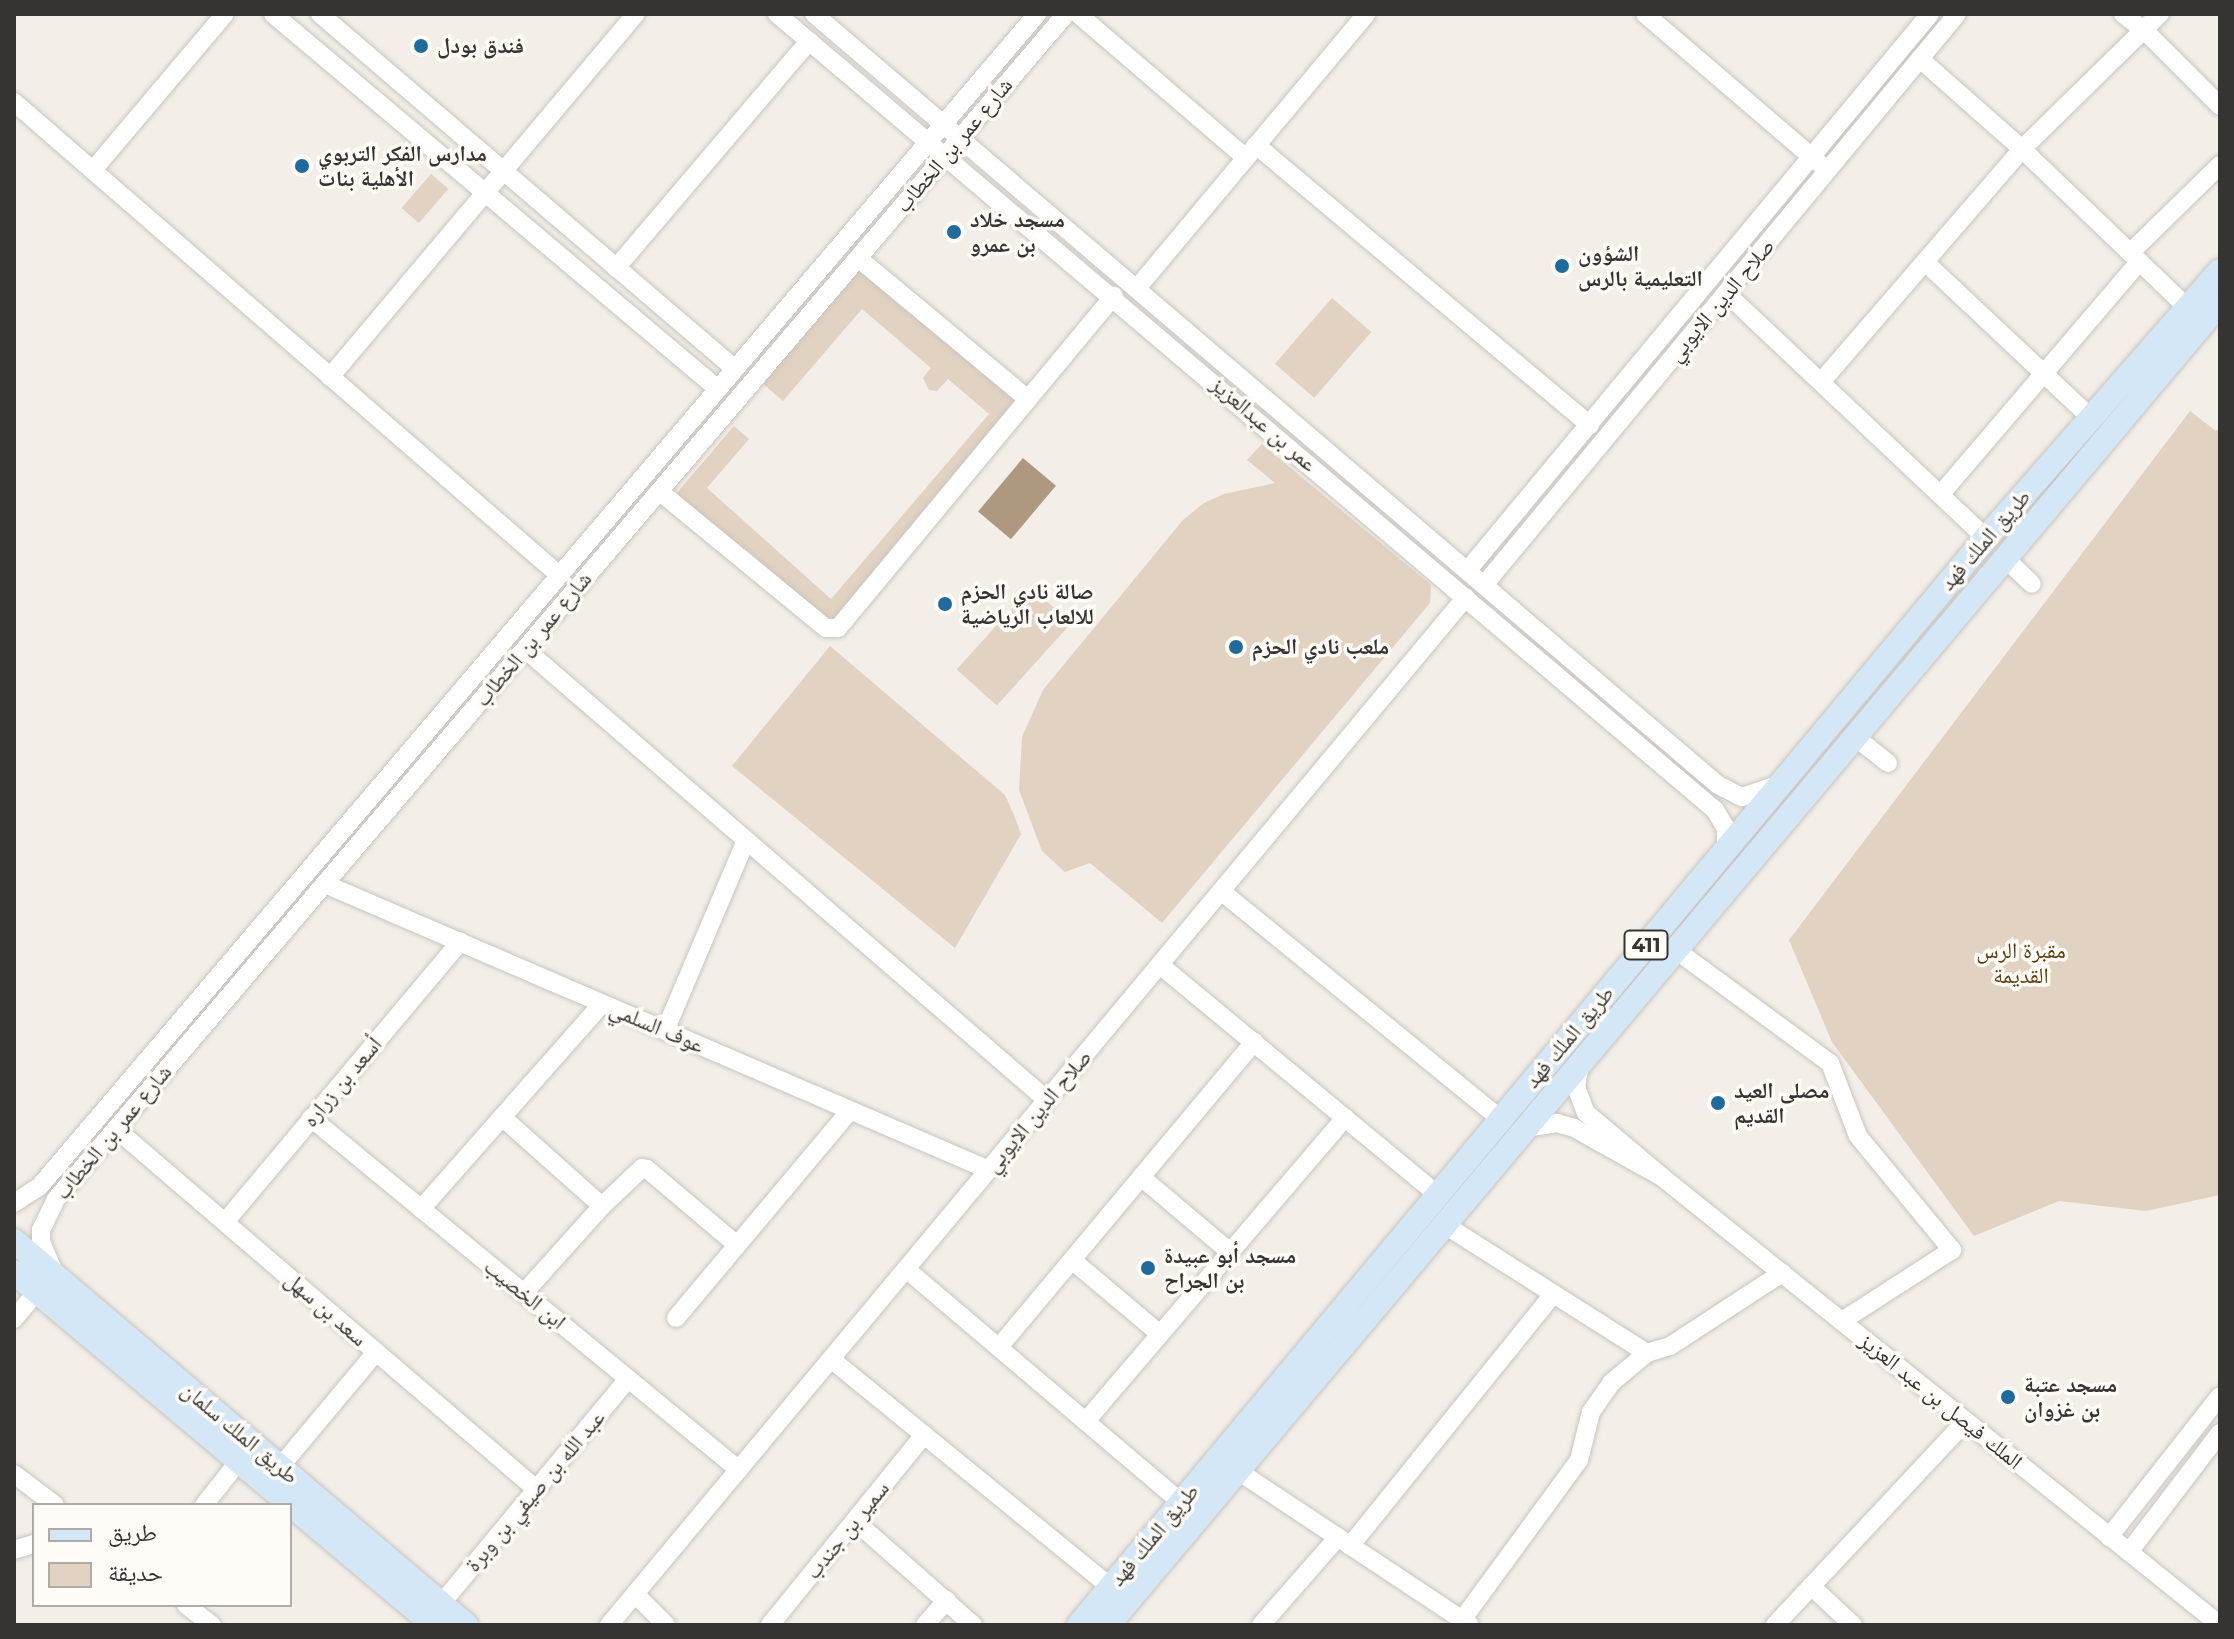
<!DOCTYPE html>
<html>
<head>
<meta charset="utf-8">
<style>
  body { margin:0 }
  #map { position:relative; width:2234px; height:1639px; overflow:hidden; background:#f3eee8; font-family:Montserrat,"Noto Naskh Arabic",sans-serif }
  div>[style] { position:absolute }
  .green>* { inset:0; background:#e1d2c1; transform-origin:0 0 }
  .water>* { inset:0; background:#ae9980; transform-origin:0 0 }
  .roads { filter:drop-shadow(0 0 2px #c9c4be) drop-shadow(0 0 2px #c9c4be) }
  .minor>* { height:18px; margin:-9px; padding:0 9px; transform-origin:9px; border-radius:9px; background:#fff }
  .major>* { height:24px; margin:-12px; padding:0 12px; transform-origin:12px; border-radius:12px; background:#d4e7f6 }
  .dots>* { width:22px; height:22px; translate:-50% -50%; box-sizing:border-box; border:4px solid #fffbf6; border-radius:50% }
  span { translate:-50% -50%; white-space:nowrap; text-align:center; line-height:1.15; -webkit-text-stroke:7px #fffbf6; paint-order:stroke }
  .shield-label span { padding:2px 6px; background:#fffbf6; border:2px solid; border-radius:6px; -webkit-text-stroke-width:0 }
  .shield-label { font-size:20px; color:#363432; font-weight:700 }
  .poi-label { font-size:22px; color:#363432; font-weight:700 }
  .left { translate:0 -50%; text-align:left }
  .street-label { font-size:22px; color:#363432 }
  .park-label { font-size:22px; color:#5a3b0c }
  .frame { position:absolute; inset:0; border:16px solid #363432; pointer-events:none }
  .legend { position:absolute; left:32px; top:1503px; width:260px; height:104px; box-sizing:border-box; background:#fffbf6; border:2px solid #afaba8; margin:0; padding:10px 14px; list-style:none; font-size:24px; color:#363432 }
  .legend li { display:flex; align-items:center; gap:16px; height:40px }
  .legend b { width:40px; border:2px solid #afaba8 }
</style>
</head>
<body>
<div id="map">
  <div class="green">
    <div style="left:431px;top:174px;width:23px;height:45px;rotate:41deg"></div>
    <div style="clip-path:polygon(860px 268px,1023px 408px,837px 627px,748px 551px,741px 553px,675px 495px,734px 426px,749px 439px,707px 488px,831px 599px,989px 414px,948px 379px,937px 391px,929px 390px,923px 378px,931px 368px,862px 309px,783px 401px,762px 383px)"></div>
    <div style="left:1332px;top:298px;width:52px;height:87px;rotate:41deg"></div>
    <div style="clip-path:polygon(2190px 411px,2216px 431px,2220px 427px,2220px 1195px,2146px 1211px,2059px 1201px,1974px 1236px,1832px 1042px,1789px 940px)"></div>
    <div style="clip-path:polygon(1262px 444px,1431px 585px,1430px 603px,1162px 923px,1090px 863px,1065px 872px,1042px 851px,1019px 790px,1022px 737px,1043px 690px,1183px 520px,1204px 503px,1224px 494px,1275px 483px,1247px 460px)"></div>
    <div style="left:1031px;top:587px;width:54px;height:111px;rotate:42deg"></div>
    <div style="clip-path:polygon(830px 646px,1005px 795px,1014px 815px,1021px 834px,955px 948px,732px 766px)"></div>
  </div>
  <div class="water">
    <div style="left:1023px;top:458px;width:43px;height:70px;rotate:40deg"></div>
  </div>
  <div class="roads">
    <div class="minor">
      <div style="left:273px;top:14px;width:582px;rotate:40.12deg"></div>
      <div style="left:320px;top:14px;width:546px;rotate:40.54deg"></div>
      <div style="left:777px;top:14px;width:1230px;rotate:40.32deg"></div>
      <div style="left:1715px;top:810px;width:21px;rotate:59deg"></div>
      <div style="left:1726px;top:828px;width:21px;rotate:90deg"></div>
      <div style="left:814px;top:14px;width:1188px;rotate:40.46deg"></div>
      <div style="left:1718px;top:785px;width:27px;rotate:27deg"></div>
      <div style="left:1742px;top:797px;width:37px;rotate:-19deg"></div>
      <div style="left:1078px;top:14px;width:221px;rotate:40.6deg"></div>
      <div style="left:1645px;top:14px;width:229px;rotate:40.6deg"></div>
      <div style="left:2123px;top:14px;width:28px;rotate:38deg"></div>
      <div style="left:2145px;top:31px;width:106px;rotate:45deg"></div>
      <div style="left:1920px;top:59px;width:136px;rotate:41.4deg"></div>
      <div style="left:2022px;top:149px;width:230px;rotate:43.8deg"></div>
      <div style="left:14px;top:102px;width:722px;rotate:40.95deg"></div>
      <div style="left:1256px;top:145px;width:436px;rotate:40deg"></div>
      <div style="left:93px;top:170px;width:204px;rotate:-49.8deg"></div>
      <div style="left:2130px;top:253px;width:126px;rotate:-44.4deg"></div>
      <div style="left:858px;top:258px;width:221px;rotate:39.7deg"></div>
      <div style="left:1925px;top:262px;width:228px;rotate:43.2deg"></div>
      <div style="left:616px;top:268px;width:298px;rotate:-49.6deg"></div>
      <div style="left:1138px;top:287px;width:356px;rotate:-50.1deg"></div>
      <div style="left:1726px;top:293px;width:357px;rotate:43.3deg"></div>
      <div style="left:330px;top:377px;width:475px;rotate:-49.9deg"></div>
      <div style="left:1821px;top:382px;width:308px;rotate:-49.2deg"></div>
      <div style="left:2022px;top:149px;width:193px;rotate:-44.4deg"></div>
      <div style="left:659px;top:491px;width:216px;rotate:39.4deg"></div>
      <div style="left:826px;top:628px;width:12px"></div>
      <div style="left:838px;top:628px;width:432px;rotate:-50.3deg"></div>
      <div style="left:1940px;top:495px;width:306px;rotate:-49.5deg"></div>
      <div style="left:2005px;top:558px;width:37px;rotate:44deg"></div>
      <div style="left:1467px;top:571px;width:724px;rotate:-50.27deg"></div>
      <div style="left:1484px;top:585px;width:741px;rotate:-50.36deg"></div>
      <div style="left:525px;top:649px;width:690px;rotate:40.83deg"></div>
      <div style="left:1855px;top:737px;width:42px;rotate:38.2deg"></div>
      <div style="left:325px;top:884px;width:723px;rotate:23.3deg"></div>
      <div style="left:1221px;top:891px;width:361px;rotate:39.2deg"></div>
      <div style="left:1676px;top:950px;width:191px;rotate:36.3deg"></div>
      <div style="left:1830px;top:1063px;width:78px;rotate:69deg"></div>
      <div style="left:1858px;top:1136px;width:148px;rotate:50.5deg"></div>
      <div style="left:1952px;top:1250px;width:131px;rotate:147.2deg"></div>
      <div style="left:1160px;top:965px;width:361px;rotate:39.6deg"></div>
      <div style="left:665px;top:1031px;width:207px;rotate:-67deg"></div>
      <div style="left:502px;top:1117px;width:134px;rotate:41.7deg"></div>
      <div style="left:602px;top:1206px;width:117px;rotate:131.9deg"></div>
      <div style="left:311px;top:1118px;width:554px;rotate:39.43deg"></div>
      <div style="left:1526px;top:1128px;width:31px;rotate:-9deg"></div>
      <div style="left:1557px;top:1123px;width:18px;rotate:16deg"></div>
      <div style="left:1574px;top:1128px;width:101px;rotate:29.1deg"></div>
      <div style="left:1662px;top:1177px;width:99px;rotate:-139.9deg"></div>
      <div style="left:1586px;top:1113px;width:28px;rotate:-111deg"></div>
      <div style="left:1576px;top:1087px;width:23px;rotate:-80deg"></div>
      <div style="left:116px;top:1129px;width:553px;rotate:40.6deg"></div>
      <div style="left:1141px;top:1177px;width:116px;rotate:40.1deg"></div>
      <div style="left:1662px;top:1177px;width:716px;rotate:38.76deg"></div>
      <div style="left:14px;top:1203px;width:31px;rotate:-33deg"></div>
      <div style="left:40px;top:1186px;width:1539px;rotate:-49.61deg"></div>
      <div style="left:602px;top:1206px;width:55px;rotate:-43.5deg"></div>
      <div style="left:642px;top:1168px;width:5px;rotate:11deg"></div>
      <div style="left:647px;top:1169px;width:118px;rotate:40.2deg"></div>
      <div style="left:421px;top:1209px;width:273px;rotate:-48.6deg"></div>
      <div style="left:225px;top:1222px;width:366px;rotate:-50deg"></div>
      <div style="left:1445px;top:1225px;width:239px;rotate:32.4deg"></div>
      <div style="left:1072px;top:1260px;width:115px;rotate:40.1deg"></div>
      <div style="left:906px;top:1269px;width:360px;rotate:40.3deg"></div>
      <div style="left:53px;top:1270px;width:30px;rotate:-113deg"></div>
      <div style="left:41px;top:1242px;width:12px;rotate:-90deg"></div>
      <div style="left:41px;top:1230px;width:34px;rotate:-64deg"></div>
      <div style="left:56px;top:1199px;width:1557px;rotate:-49.56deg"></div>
      <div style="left:676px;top:1318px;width:270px;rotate:-50deg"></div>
      <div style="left:14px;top:1319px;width:35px;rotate:-50deg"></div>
      <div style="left:999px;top:1347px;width:398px;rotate:-50.1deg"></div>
      <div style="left:831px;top:1359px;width:361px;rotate:39.2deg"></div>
      <div style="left:1086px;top:1421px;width:399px;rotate:-49.5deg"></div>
      <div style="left:280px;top:1467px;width:150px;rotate:-50.1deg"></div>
      <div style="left:1238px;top:1471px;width:278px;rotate:33.6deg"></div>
      <div style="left:14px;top:1474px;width:51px;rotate:37.1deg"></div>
      <div style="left:204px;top:1505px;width:56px;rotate:-51.5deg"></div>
      <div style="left:855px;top:1521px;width:157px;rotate:41.4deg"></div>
      <div style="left:2109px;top:1537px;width:179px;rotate:-51.8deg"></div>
      <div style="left:1350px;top:1546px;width:324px;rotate:-51.1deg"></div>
      <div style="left:14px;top:1550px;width:21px;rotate:-17deg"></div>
      <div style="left:2129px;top:1552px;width:150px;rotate:-52.6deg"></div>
      <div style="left:1811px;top:1586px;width:57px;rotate:42.9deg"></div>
      <div style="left:635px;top:1594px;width:44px;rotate:45deg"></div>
      <div style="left:441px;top:1604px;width:293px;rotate:-50.3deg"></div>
      <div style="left:186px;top:1605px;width:33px;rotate:38deg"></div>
      <div style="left:1462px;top:1620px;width:198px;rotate:-53.8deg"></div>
      <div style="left:1579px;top:1460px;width:49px;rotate:-76deg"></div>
      <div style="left:1591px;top:1412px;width:35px;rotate:-55deg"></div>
      <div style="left:1611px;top:1383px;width:47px;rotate:-39.8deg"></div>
      <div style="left:1647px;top:1353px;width:24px;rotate:-17deg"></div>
      <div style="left:1670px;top:1346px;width:134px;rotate:-33.1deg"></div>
      <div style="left:609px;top:1625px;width:1338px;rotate:-50.18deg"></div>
      <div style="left:770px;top:1625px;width:245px;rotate:-51deg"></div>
      <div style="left:925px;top:1625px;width:33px;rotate:-49deg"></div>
      <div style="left:1261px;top:1625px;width:117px;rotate:-48.8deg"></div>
      <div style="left:1775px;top:1625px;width:279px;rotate:-46.9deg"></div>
    </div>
    <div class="major">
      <div style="left:14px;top:1241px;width:593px;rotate:40.35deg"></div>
      <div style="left:14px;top:1272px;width:549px;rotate:40.05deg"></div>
      <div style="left:1079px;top:1625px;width:1416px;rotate:-50.16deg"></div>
      <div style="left:1986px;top:538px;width:355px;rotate:-48.8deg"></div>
      <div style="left:1108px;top:1625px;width:1727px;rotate:-49.93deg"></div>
    </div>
  </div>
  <div class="dots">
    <div style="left:421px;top:46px;background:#206b9e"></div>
    <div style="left:302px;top:166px;background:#206b9e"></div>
    <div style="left:954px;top:232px;background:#206b9e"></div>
    <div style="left:1562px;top:266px;background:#206b9e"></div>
    <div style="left:945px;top:604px;background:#206b9e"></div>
    <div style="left:1236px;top:647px;background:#206b9e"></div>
    <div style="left:1718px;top:1103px;background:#206b9e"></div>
    <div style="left:1148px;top:1268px;background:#206b9e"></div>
    <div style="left:2008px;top:1397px;background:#206b9e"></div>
  </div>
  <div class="shield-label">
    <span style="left:1646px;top:945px">411</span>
  </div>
  <div class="poi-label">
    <span class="left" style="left:437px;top:46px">فندق بودل</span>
    <span class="left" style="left:318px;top:166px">مدارس الفكر التربوي<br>الأهلية بنات</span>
    <span class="left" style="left:970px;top:232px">مسجد خلاد<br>بن عمرو</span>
    <span class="left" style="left:1578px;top:266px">الشؤون<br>التعليمية بالرس</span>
    <span class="left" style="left:961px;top:604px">صالة نادي الحزم<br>للالعاب الرياضية</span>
    <span class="left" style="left:1252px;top:647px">ملعب نادي الحزم</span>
    <span class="left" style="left:1734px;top:1103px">مصلى العيد<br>القديم</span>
    <span class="left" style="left:1164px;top:1268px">مسجد أبو عبيدة<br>بن الجراح</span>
    <span class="left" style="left:2024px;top:1397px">مسجد عتبة<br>بن غزوان</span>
  </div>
  <div class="street-label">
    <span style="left:954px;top:145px;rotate:-50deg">شارع عمر بن الخطاب</span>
    <span style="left:1721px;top:300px;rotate:-50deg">صلاح الدين الايوبي</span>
    <span style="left:1264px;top:424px;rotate:41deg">عمر بن عبدالعزيز</span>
    <span style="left:1985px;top:540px;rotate:-49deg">طريق الملك فهد</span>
    <span style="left:533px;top:639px;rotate:-50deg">شارع عمر بن الخطاب</span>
    <span style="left:657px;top:1027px;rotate:23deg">عوف السلمي</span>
    <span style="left:1569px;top:1037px;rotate:-50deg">طريق الملك فهد</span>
    <span style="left:342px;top:1082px;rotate:-50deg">أسعد بن زراره</span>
    <span style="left:1038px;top:1111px;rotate:-50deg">صلاح الدين الايوبي</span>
    <span style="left:113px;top:1132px;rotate:-50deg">شارع عمر بن الخطاب</span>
    <span style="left:525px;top:1294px;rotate:39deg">ابن الخصيب</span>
    <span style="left:326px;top:1309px;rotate:41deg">سعد بن سهل</span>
    <span style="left:1941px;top:1401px;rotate:39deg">الملك فيصل بن عبد العزيز</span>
    <span style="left:240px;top:1433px;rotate:40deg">طريق الملك سلمان</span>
    <span style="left:535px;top:1491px;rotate:-50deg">عبد الله بن صيفي بن وبرة</span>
    <span style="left:847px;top:1530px;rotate:-51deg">سمير بن جندب</span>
    <span style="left:1154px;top:1535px;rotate:-50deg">طريق الملك فهد</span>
  </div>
  <div class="park-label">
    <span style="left:2021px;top:963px">مقبرة الرس<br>القديمة</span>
  </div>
  <div class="frame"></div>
  <ul class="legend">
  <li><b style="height:10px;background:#d4e7f6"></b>طريق</li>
  <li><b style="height:22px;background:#e1d2c1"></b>حديقة</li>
  </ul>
</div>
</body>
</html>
